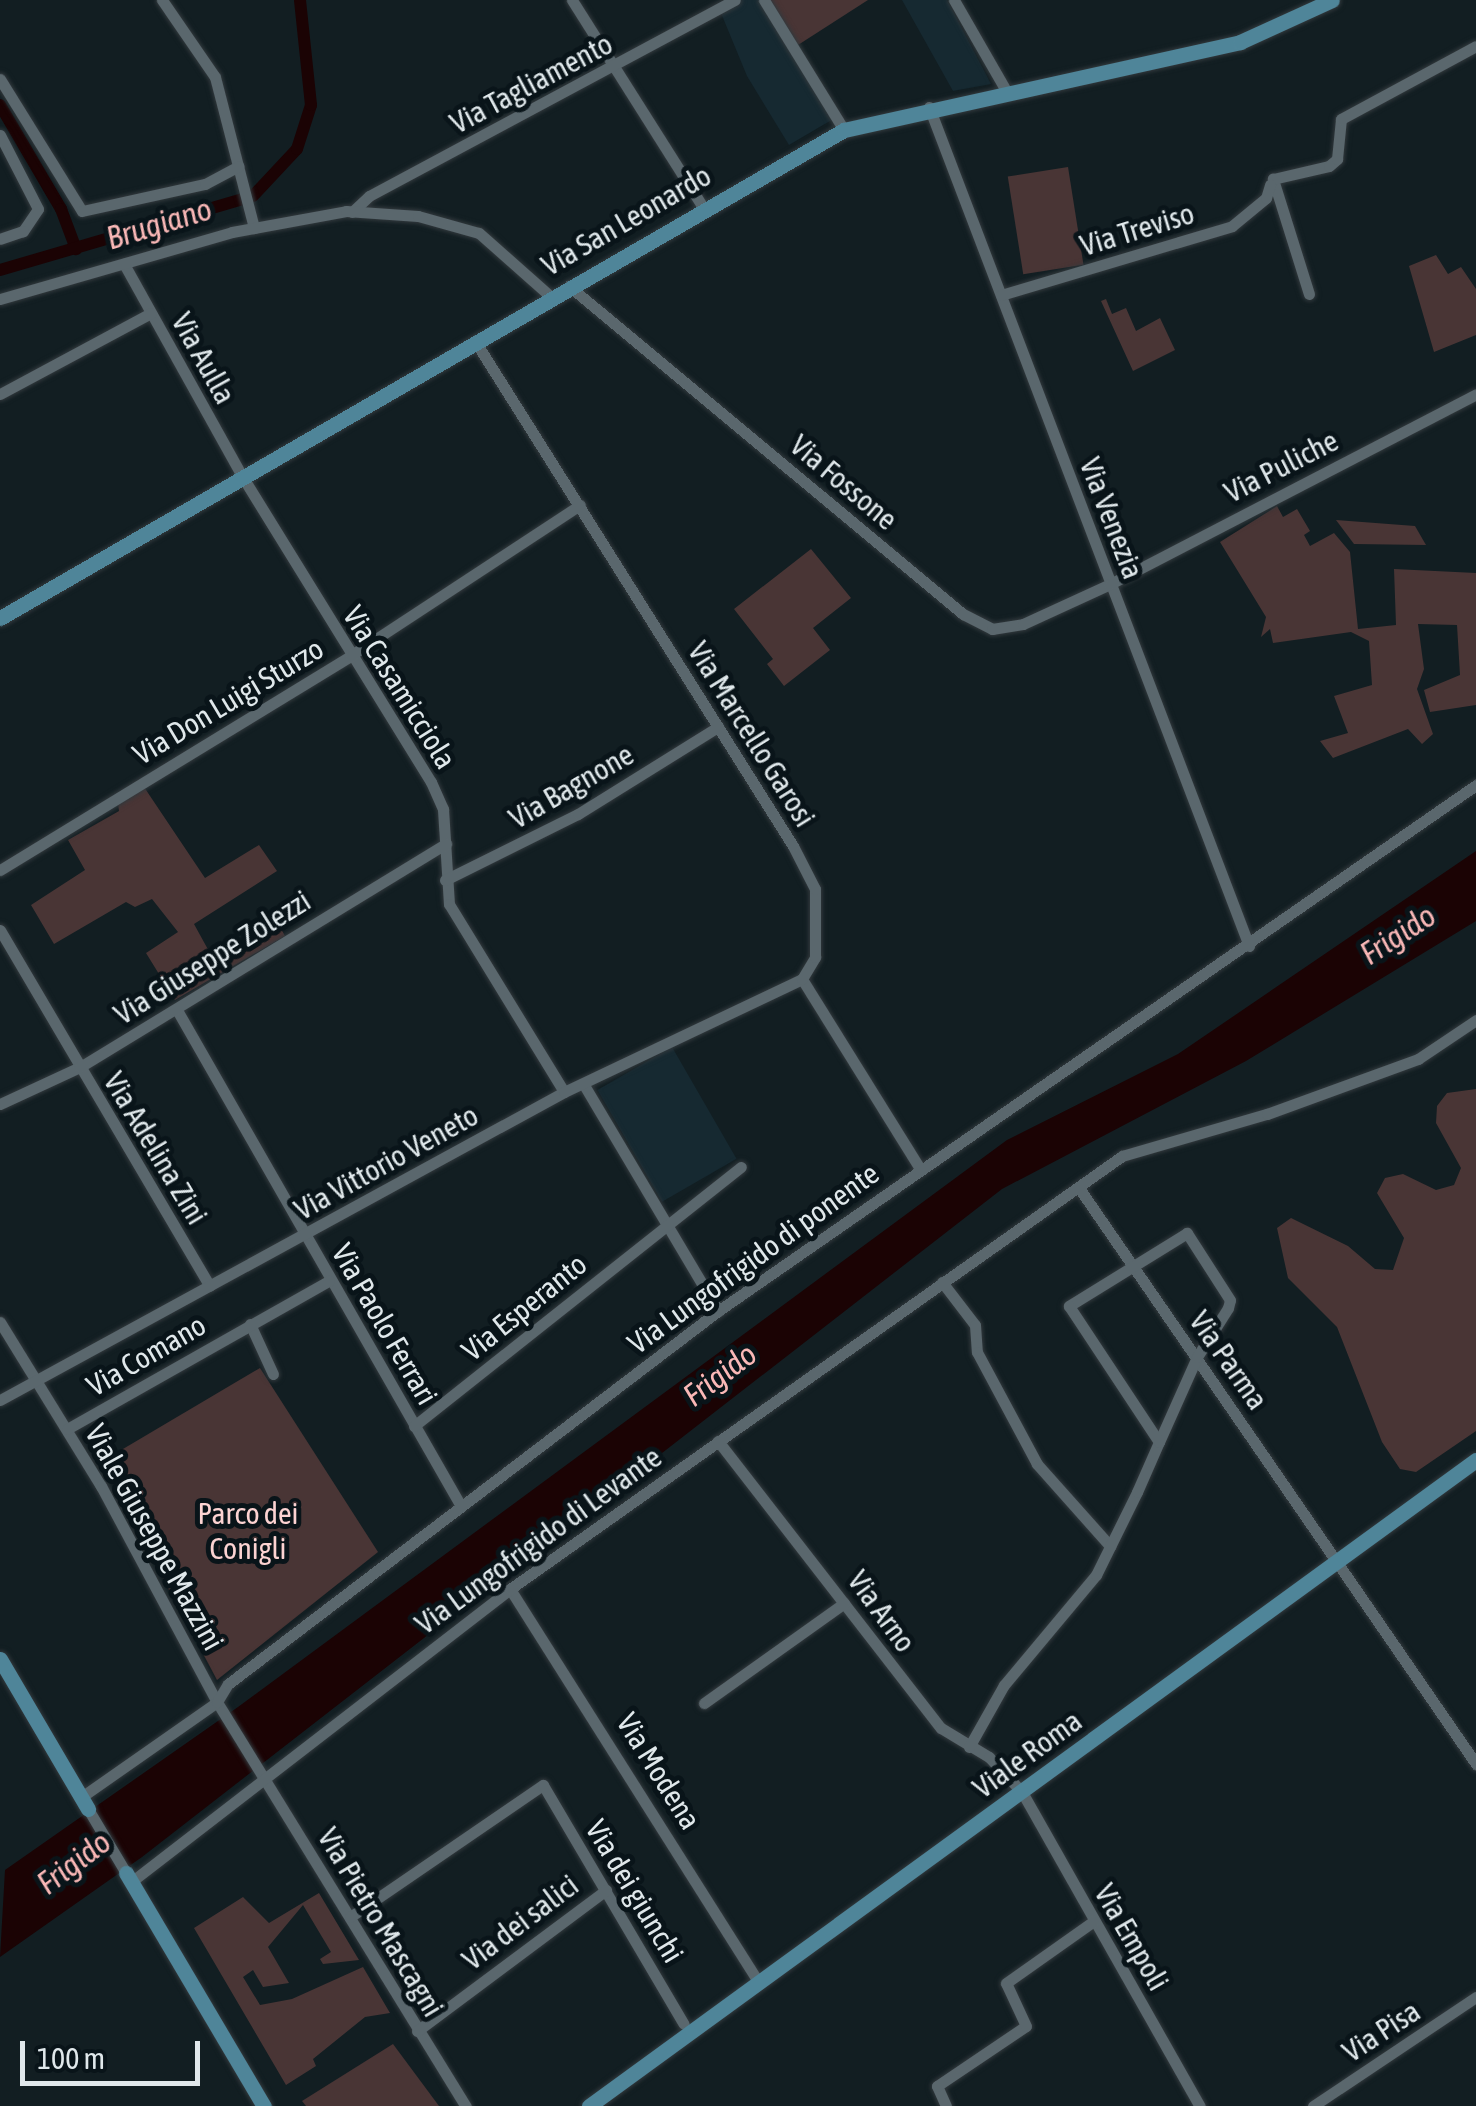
<!DOCTYPE html>
<html>
<head>
<meta charset="utf-8">
<style>
  body { margin:0 }
  #map { position:relative; width:1476px; height:2106px; overflow:hidden; background:#121e22; font-family:"Asap Condensed",sans-serif }
  div>[style] { position:absolute }
  .built>* { inset:0; background:#162931; transform-origin:0 0 }
  .green>* { inset:0; background:#493535; transform-origin:0 0 }
  .water>* { inset:0; background:#1b0304 }
  .canal>* { height:12px; margin:-6px; padding:0 6px; transform-origin:6px; border-radius:6px; background:#1b0304 }
  .roads { filter:drop-shadow(0 0 2px #32393d) drop-shadow(0 0 2px #32393d) }
  .minor>* { height:11px; margin:-5.5px; padding:0 5.5px; transform-origin:5.5px; border-radius:5.5px; background:#5a676d }
  .major>* { height:15px; margin:-7.5px; padding:0 7.5px; transform-origin:7.5px; border-radius:7.5px; background:#4f8599 }
  span { translate:-50% -50%; white-space:nowrap; text-align:center; line-height:1.15; -webkit-text-stroke:10px #091419; paint-order:stroke }
  .street-label { font-size:30px; color:#e0e8eb }
  .park-label { font-size:30px; color:#fcd3d2 }
  .water-label { font-size:32px; color:#fab8b7; font-style:italic }
  .scale { position:absolute; left:20px; top:2041px; width:180px; height:45px; box-sizing:border-box; border:5px solid #e0e8eb; border-top:0; padding-left:12px; font-size:30px; line-height:35px; white-space:nowrap; color:#e0e8eb; -webkit-text-stroke:8px #091419; paint-order:stroke }
</style>
</head>
<body>
<div id="map">
  <div class="built">
    <div style="clip-path:polygon(742px 0,761px 0,835px 118px,789px 145px,747px 76px,721px 13px)"></div>
    <div style="clip-path:polygon(902px 0,947px 0,991px 84px,953px 91px)"></div>
    <div style="left:672px;top:1047px;width:129px;height:86px;rotate:60deg"></div>
  </div>
  <div class="green">
    <div style="clip-path:polygon(769px 0,868px 0,798px 45px)"></div>
    <div style="left:1068px;top:167px;width:99px;height:61px;rotate:81deg"></div>
    <div style="clip-path:polygon(1436px 255px,1448px 274px,1461px 267px,1476px 289px,1476px 335px,1434px 352px,1409px 266px)"></div>
    <div style="clip-path:polygon(1106px 299px,1112px 314px,1126px 308px,1136px 331px,1160px 318px,1175px 350px,1133px 371px,1101px 301px)"></div>
    <div style="clip-path:polygon(1277px 506px,1283px 517px,1297px 509px,1310px 531px,1304px 535px,1310px 546px,1334px 533px,1350px 552px,1358px 629px,1396px 625px,1394px 569px,1476px 573px,1476px 705px,1430px 712px,1424px 690px,1460px 675px,1457px 625px,1418px 624px,1424px 669px,1417px 689px,1433px 734px,1422px 744px,1408px 729px,1333px 758px,1320px 741px,1348px 733px,1334px 696px,1372px 685px,1369px 641px,1351px 632px,1273px 643px,1270px 629px,1261px 637px,1266px 617px,1220px 542px)"></div>
    <div style="clip-path:polygon(1336px 520px,1415px 526px,1426px 545px,1354px 544px)"></div>
    <div style="clip-path:polygon(811px 549px,851px 598px,813px 628px,830px 650px,784px 686px,767px 664px,773px 659px,734px 609px)"></div>
    <div style="clip-path:polygon(144px 787px,205px 878px,259px 845px,277px 871px,194px 924px,216px 964px,279px 925px,285px 936px,175px 1000px,146px 953px,178px 932px,152px 899px,135px 907px,126px 902px,54px 944px,31px 905px,85px 870px,68px 840px,119px 811px,118px 804px)"></div>
    <div style="clip-path:polygon(1476px 1089px,1476px 1431px,1416px 1472px,1400px 1469px,1382px 1442px,1337px 1327px,1288px 1278px,1277px 1228px,1291px 1218px,1348px 1246px,1375px 1269px,1393px 1270px,1404px 1238px,1377px 1193px,1385px 1178px,1403px 1174px,1436px 1190px,1454px 1185px,1461px 1168px,1436px 1123px,1437px 1106px,1447px 1093px)"></div>
    <div style="clip-path:polygon(260px 1368px,378px 1552px,217px 1680px,101px 1462px)"></div>
    <div style="clip-path:polygon(319px 1893px,359px 1960px,323px 1964px,320px 1959px,331px 1952px,303px 1905px,268px 1947px,289px 1983px,263px 1987px,253px 1970px,243px 1977px,260px 2005px,292px 1999px,363px 1967px,390px 2013px,365px 2017px,313px 2059px,316px 2066px,286px 2085px,194px 1928px,243px 1897px,269px 1923px)"></div>
    <div style="clip-path:polygon(393px 2044px,439px 2106px,306px 2106px,302px 2101px)"></div>
  </div>
  <div class="water">
    <div style="clip-path:polygon(1476px 851px,1476px 921px,1246px 1061px,1002px 1189px,142px 1857px,0 1957px,5px 1870px,238px 1707px,1007px 1140px,1178px 1054px)"></div>
  </div>
  <div class="canal">
    <div style="left:0;top:105px;width:121px;rotate:59.6deg"></div>
    <div style="left:61px;top:209px;width:43px;rotate:69.4deg"></div>
    <div style="left:253px;top:196px;width:64px;rotate:-46.9deg"></div>
    <div style="left:297px;top:149px;width:46px;rotate:-72.3deg"></div>
    <div style="left:311px;top:105px;width:106px;rotate:-96deg"></div>
    <div style="left:0;top:270px;width:253px;rotate:-16.3deg"></div>
  </div>
  <div class="roads">
    <div class="minor">
      <div style="left:162px;top:0;width:93px;rotate:55.5deg"></div>
      <div style="left:215px;top:77px;width:156px;rotate:75.5deg"></div>
      <div style="left:572px;top:0;width:245px;rotate:57.7deg"></div>
      <div style="left:764px;top:0;width:153px;rotate:58.4deg"></div>
      <div style="left:954px;top:0;width:106px;rotate:60.1deg"></div>
      <div style="left:0;top:79px;width:155px;rotate:58.2deg"></div>
      <div style="left:82px;top:211px;width:126px;rotate:-12.4deg"></div>
      <div style="left:205px;top:184px;width:38px;rotate:-28deg"></div>
      <div style="left:929px;top:107px;width:898px;rotate:69.12deg"></div>
      <div style="left:0;top:135px;width:83px;rotate:62.8deg"></div>
      <div style="left:38px;top:209px;width:27px;rotate:124deg"></div>
      <div style="left:23px;top:231px;width:24px;rotate:161deg"></div>
      <div style="left:352px;top:212px;width:23px;rotate:-43deg"></div>
      <div style="left:369px;top:196px;width:415px;rotate:-28.2deg"></div>
      <div style="left:124px;top:264px;width:243px;rotate:60.9deg"></div>
      <div style="left:242px;top:476px;width:360px;rotate:58.3deg"></div>
      <div style="left:431px;top:782px;width:30px;rotate:66deg"></div>
      <div style="left:443px;top:809px;width:95px;rotate:86.4deg"></div>
      <div style="left:449px;top:904px;width:220px;rotate:58.5deg"></div>
      <div style="left:569px;top:286px;width:513px;rotate:39.78deg"></div>
      <div style="left:963px;top:614px;width:33px;rotate:27deg"></div>
      <div style="left:992px;top:629px;width:31px;rotate:-9deg"></div>
      <div style="left:1023px;top:624px;width:96px;rotate:-24.7deg"></div>
      <div style="left:1110px;top:584px;width:412px;rotate:-27.4deg"></div>
      <div style="left:1309px;top:294px;width:121px;rotate:-107.4deg"></div>
      <div style="left:1273px;top:179px;width:57px;rotate:-13.1deg"></div>
      <div style="left:1329px;top:166px;width:11px;rotate:-41deg"></div>
      <div style="left:1337px;top:159px;width:40px;rotate:-84.3deg"></div>
      <div style="left:1341px;top:119px;width:153px;rotate:-28.4deg"></div>
      <div style="left:1001px;top:295px;width:241px;rotate:-16.6deg"></div>
      <div style="left:1232px;top:226px;width:44px;rotate:-39.5deg"></div>
      <div style="left:1266px;top:198px;width:14px;rotate:-73deg"></div>
      <div style="left:0;top:299px;width:241px;rotate:-16.1deg"></div>
      <div style="left:232px;top:232px;width:116px;rotate:-10.4deg"></div>
      <div style="left:346px;top:211px;width:72px;rotate:4deg"></div>
      <div style="left:418px;top:216px;width:63px;rotate:15.6deg"></div>
      <div style="left:479px;top:233px;width:95px;rotate:41.6deg"></div>
      <div style="left:0;top:394px;width:171px;rotate:-28.2deg"></div>
      <div style="left:0;top:870px;width:410px;rotate:-31.4deg"></div>
      <div style="left:350px;top:656px;width:275px;rotate:-33.3deg"></div>
      <div style="left:445px;top:880px;width:148px;rotate:-26.4deg"></div>
      <div style="left:578px;top:814px;width:165px;rotate:-31.9deg"></div>
      <div style="left:0;top:930px;width:413px;rotate:59.5deg"></div>
      <div style="left:802px;top:979px;width:221px;rotate:58.1deg"></div>
      <div style="left:177px;top:1010px;width:572px;rotate:60.21deg"></div>
      <div style="left:584px;top:1085px;width:263px;rotate:59.3deg"></div>
      <div style="left:0;top:1104px;width:88px;rotate:-24.8deg"></div>
      <div style="left:80px;top:1067px;width:429px;rotate:-31.4deg"></div>
      <div style="left:1079px;top:1188px;width:700px;rotate:55.42deg"></div>
      <div style="left:942px;top:1282px;width:54px;rotate:52.5deg"></div>
      <div style="left:975px;top:1325px;width:27px;rotate:86deg"></div>
      <div style="left:977px;top:1352px;width:127px;rotate:61.8deg"></div>
      <div style="left:1037px;top:1464px;width:110px;rotate:48.3deg"></div>
      <div style="left:0;top:1322px;width:193px;rotate:58.4deg"></div>
      <div style="left:101px;top:1486px;width:245px;rotate:61.8deg"></div>
      <div style="left:217px;top:1702px;width:475px;rotate:58.4deg"></div>
      <div style="left:250px;top:1324px;width:55px;rotate:65.3deg"></div>
      <div style="left:0;top:1400px;width:643px;rotate:-28.64deg"></div>
      <div style="left:564px;top:1092px;width:263px;rotate:-25.4deg"></div>
      <div style="left:802px;top:979px;width:26px;rotate:-59deg"></div>
      <div style="left:815px;top:957px;width:68px;rotate:-90deg"></div>
      <div style="left:815px;top:889px;width:48px;rotate:-117.1deg"></div>
      <div style="left:793px;top:846px;width:597px;rotate:-122.2deg"></div>
      <div style="left:414px;top:1426px;width:417px;rotate:-38.4deg"></div>
      <div style="left:67px;top:1429px;width:301px;rotate:-29.5deg"></div>
      <div style="left:718px;top:1441px;width:363px;rotate:52.2deg"></div>
      <div style="left:941px;top:1728px;width:56px;rotate:31.1deg"></div>
      <div style="left:989px;top:1757px;width:48px;rotate:46.7deg"></div>
      <div style="left:1022px;top:1792px;width:361px;rotate:60.5deg"></div>
      <div style="left:510px;top:1589px;width:467px;rotate:57.7deg"></div>
      <div style="left:704px;top:1703px;width:172px;rotate:-35.5deg"></div>
      <div style="left:969px;top:1747px;width:71px;rotate:-60.6deg"></div>
      <div style="left:1004px;top:1685px;width:143px;rotate:-50.1deg"></div>
      <div style="left:1096px;top:1575px;width:93px;rotate:-63.7deg"></div>
      <div style="left:1137px;top:1492px;width:55px;rotate:-66.3deg"></div>
      <div style="left:1159px;top:1442px;width:93px;rotate:-65.9deg"></div>
      <div style="left:1197px;top:1357px;width:58px;rotate:-57.7deg"></div>
      <div style="left:1228px;top:1308px;width:8px;rotate:-76deg"></div>
      <div style="left:1230px;top:1300px;width:80px;rotate:-122.7deg"></div>
      <div style="left:1187px;top:1233px;width:139px;rotate:148.3deg"></div>
      <div style="left:1069px;top:1306px;width:163px;rotate:56.5deg"></div>
      <div style="left:80px;top:1798px;width:167px;rotate:-35deg"></div>
      <div style="left:217px;top:1702px;width:21px;rotate:-59deg"></div>
      <div style="left:228px;top:1684px;width:616px;rotate:-37.28deg"></div>
      <div style="left:718px;top:1311px;width:923px;rotate:-34.76deg"></div>
      <div style="left:88px;top:1809px;width:74px;rotate:59.3deg"></div>
      <div style="left:131px;top:1882px;width:479px;rotate:-37.7deg"></div>
      <div style="left:510px;top:1589px;width:750px;rotate:-35.28deg"></div>
      <div style="left:1122px;top:1156px;width:151px;rotate:-16.2deg"></div>
      <div style="left:1267px;top:1114px;width:161px;rotate:-20deg"></div>
      <div style="left:1418px;top:1059px;width:70px;rotate:-33.9deg"></div>
      <div style="left:350px;top:1917px;width:234px;rotate:-34.4deg"></div>
      <div style="left:543px;top:1785px;width:277px;rotate:59.5deg"></div>
      <div style="left:417px;top:2031px;width:236px;rotate:-36.7deg"></div>
      <div style="left:946px;top:2106px;width:22px;rotate:-114deg"></div>
      <div style="left:937px;top:2086px;width:107px;rotate:-34deg"></div>
      <div style="left:1026px;top:2026px;width:47px;rotate:-114.9deg"></div>
      <div style="left:1006px;top:1983px;width:108px;rotate:-35.2deg"></div>
      <div style="left:1313px;top:2106px;width:196px;rotate:-33.8deg"></div>
    </div>
    <div class="major">
      <div style="left:0;top:618px;width:975px;rotate:-30.04deg"></div>
      <div style="left:844px;top:130px;width:406px;rotate:-12.5deg"></div>
      <div style="left:1240px;top:42px;width:101px;rotate:-24.5deg"></div>
      <div style="left:0;top:1659px;width:174px;rotate:59.6deg"></div>
      <div style="left:126px;top:1873px;width:271px;rotate:59.4deg"></div>
      <div style="left:589px;top:2106px;width:1097px;rotate:-36.07deg"></div>
    </div>
  </div>
  <div class="street-label">
    <span style="left:531px;top:83px;rotate:-28deg">Via Tagliamento</span>
    <span style="left:626px;top:220px;rotate:-30deg">Via San Leonardo</span>
    <span style="left:1137px;top:229px;rotate:-17deg">Via Treviso</span>
    <span style="left:204px;top:358px;rotate:61deg">Via Aulla</span>
    <span style="left:1281px;top:466px;rotate:-27deg">Via Puliche</span>
    <span style="left:844px;top:482px;rotate:40deg">Via Fossone</span>
    <span style="left:1112px;top:518px;rotate:69deg">Via Venezia</span>
    <span style="left:400px;top:687px;rotate:58deg">Via Casamicciola</span>
    <span style="left:228px;top:701px;rotate:-31deg">Via Don Luigi Sturzo</span>
    <span style="left:752px;top:734px;rotate:58deg">Via Marcello Garosi</span>
    <span style="left:571px;top:786px;rotate:-30deg">Via Bagnone</span>
    <span style="left:212px;top:957px;rotate:-32deg">Via Giuseppe Zolezzi</span>
    <span style="left:156px;top:1148px;rotate:59deg">Via Adelina Zini</span>
    <span style="left:386px;top:1162px;rotate:-29deg">Via Vittorio Veneto</span>
    <span style="left:753px;top:1258px;rotate:-36deg">Via Lungofrigido di ponente</span>
    <span style="left:524px;top:1307px;rotate:-39deg">Via Esperanto</span>
    <span style="left:385px;top:1324px;rotate:60deg">Via Paolo Ferrari</span>
    <span style="left:146px;top:1355px;rotate:-30deg">Via Comano</span>
    <span style="left:1229px;top:1360px;rotate:55deg">Via Parma</span>
    <span style="left:155px;top:1537px;rotate:61deg">Viale Giuseppe Mazzini</span>
    <span style="left:538px;top:1540px;rotate:-36deg">Via Lungofrigido di Levante</span>
    <span style="left:882px;top:1611px;rotate:54deg">Via Arno</span>
    <span style="left:1027px;top:1754px;rotate:-36deg">Viale Roma</span>
    <span style="left:659px;top:1771px;rotate:58deg">Via Modena</span>
    <span style="left:635px;top:1891px;rotate:59deg">Via dei giunchi</span>
    <span style="left:381px;top:1922px;rotate:59deg">Via Pietro Mascagni</span>
    <span style="left:520px;top:1922px;rotate:-37deg">Via dei salici</span>
    <span style="left:1132px;top:1937px;rotate:60deg">Via Empoli</span>
    <span style="left:1381px;top:2031px;rotate:-33deg">Via Pisa</span>
  </div>
  <div class="park-label">
    <span style="left:248px;top:1530px">Parco dei<br>Conigli</span>
  </div>
  <div class="water-label">
    <span style="left:159px;top:224px;rotate:-17deg">Brugiano</span>
    <span style="left:1398px;top:935px;rotate:-33deg">Frigido</span>
    <span style="left:720px;top:1375px;rotate:-37deg">Frigido</span>
    <span style="left:74px;top:1863px;rotate:-37deg">Frigido</span>
  </div>
  <div class="scale">100 m</div>
</div>
</body>
</html>
